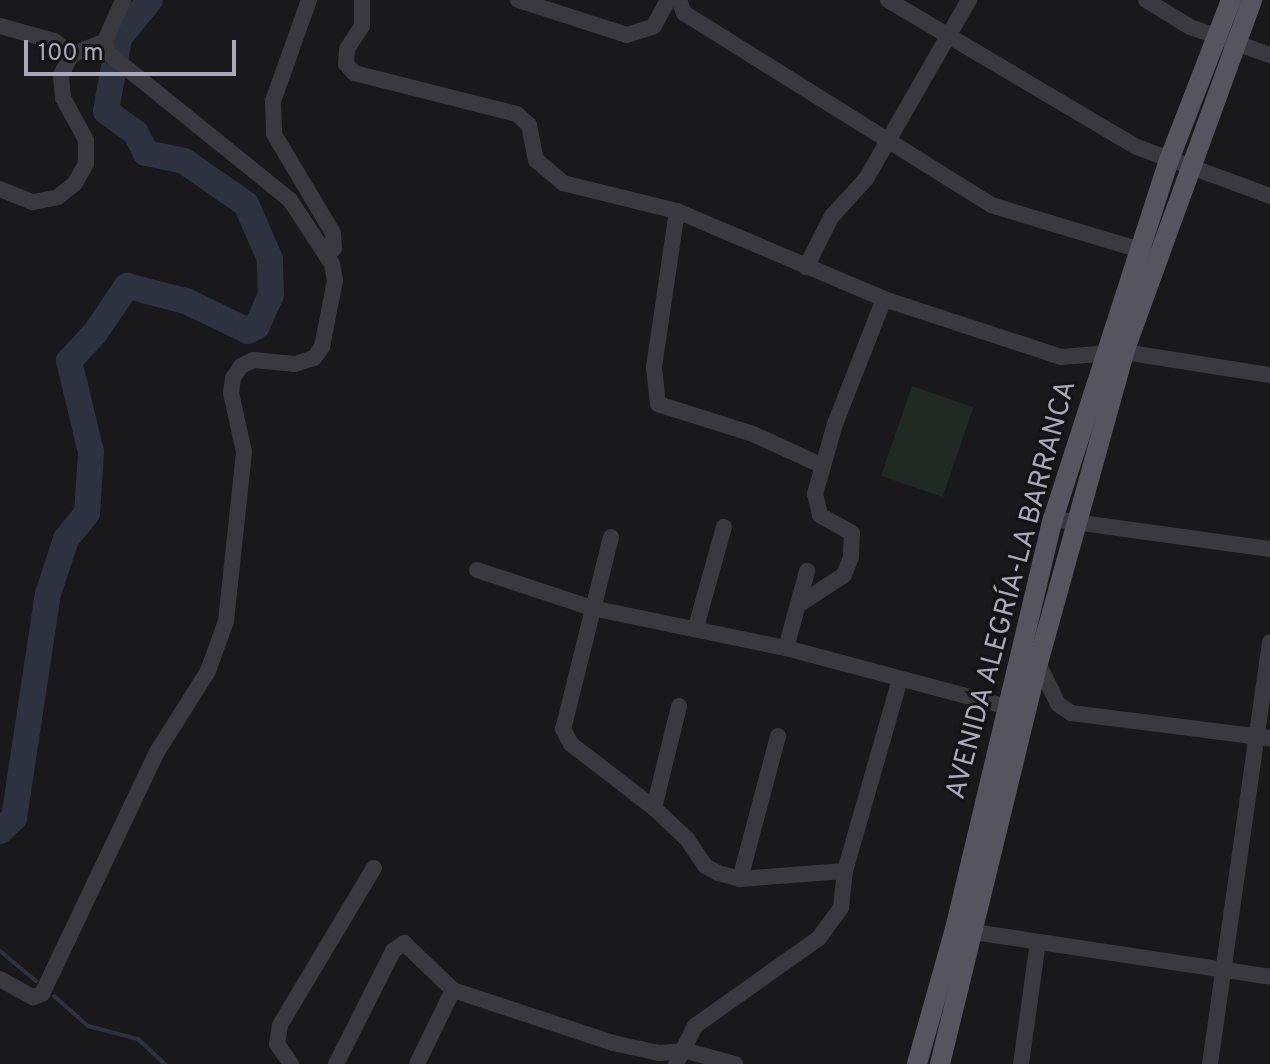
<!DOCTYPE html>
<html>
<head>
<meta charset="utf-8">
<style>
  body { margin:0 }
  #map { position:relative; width:1270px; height:1064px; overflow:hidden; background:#19181b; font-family:Overpass,sans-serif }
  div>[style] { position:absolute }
  .green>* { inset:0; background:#202924; transform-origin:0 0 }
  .stream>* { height:4px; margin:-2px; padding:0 2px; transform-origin:2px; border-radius:2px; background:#2d3140 }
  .river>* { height:26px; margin:-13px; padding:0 13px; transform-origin:13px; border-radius:13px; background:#2d3140 }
  .minor>* { height:16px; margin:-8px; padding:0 8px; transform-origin:8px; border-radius:8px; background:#3a3940 }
  .major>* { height:20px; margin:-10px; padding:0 10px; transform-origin:10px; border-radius:10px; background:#56555f }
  span { translate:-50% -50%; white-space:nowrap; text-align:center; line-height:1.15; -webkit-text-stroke:6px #141316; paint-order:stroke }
  .street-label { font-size:28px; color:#aaa9bc }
  .scale { position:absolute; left:24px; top:40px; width:212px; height:36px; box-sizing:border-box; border:4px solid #aaa9bc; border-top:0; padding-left:10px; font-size:24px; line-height:28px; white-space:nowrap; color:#aaa9bc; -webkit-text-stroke:6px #141316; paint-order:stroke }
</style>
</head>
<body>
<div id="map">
  <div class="green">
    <div style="left:912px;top:386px;width:65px;height:95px;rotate:19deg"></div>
  </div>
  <div class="stream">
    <div style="left:0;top:951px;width:47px;rotate:39.8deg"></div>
    <div style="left:54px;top:996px;width:45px;rotate:41.4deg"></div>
    <div style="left:88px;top:1026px;width:52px;rotate:14.6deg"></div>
    <div style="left:138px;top:1039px;width:37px;rotate:43deg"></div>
  </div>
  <div class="river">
    <div style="left:0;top:831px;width:19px;rotate:-43deg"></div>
    <div style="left:14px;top:818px;width:227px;rotate:-81.4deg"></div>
    <div style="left:48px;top:594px;width:58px;rotate:-71.9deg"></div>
    <div style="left:66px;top:539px;width:33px;rotate:-51deg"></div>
    <div style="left:87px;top:513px;width:61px;rotate:-86.2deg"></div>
    <div style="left:91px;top:452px;width:94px;rotate:-103.6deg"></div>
    <div style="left:69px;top:361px;width:38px;rotate:-47deg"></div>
    <div style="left:95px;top:333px;width:57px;rotate:-55.8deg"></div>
    <div style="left:127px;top:286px;width:61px;rotate:14.3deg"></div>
    <div style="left:186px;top:301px;width:69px;rotate:25.8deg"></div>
    <div style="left:248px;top:331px;width:10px;rotate:-29deg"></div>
    <div style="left:257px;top:326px;width:34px;rotate:-66deg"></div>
    <div style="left:271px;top:295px;width:36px;rotate:-92deg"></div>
    <div style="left:270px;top:259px;width:60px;rotate:-113.6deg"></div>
    <div style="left:246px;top:204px;width:75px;rotate:-145.3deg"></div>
    <div style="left:184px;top:161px;width:39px;rotate:-168deg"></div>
    <div style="left:146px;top:153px;width:22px;rotate:-117deg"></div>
    <div style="left:136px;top:133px;width:37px;rotate:-144deg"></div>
    <div style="left:106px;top:111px;width:74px;rotate:-79.9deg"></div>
    <div style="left:119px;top:38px;width:49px;rotate:-50.8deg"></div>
  </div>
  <div class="minor">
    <div style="left:309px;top:0;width:107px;rotate:109.6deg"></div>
    <div style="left:273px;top:101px;width:33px;rotate:88deg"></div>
    <div style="left:274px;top:134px;width:115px;rotate:59.2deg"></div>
    <div style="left:333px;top:233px;width:15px;rotate:86deg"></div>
    <div style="left:334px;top:248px;width:11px;rotate:128deg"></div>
    <div style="left:362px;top:0;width:26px;rotate:90deg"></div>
    <div style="left:362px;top:26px;width:27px;rotate:123deg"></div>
    <div style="left:347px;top:49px;width:15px;rotate:94deg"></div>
    <div style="left:346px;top:64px;width:12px;rotate:48deg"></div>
    <div style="left:354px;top:73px;width:168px;rotate:14.1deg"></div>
    <div style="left:517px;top:114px;width:16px;rotate:43deg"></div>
    <div style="left:529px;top:125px;width:36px;rotate:79deg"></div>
    <div style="left:536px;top:160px;width:35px;rotate:40deg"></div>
    <div style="left:563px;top:183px;width:117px;rotate:13.8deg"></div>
    <div style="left:677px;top:211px;width:225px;rotate:23deg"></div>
    <div style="left:884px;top:299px;width:186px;rotate:18.1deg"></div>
    <div style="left:1061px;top:357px;width:63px;rotate:-4.5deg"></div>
    <div style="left:1124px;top:352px;width:148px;rotate:9deg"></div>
    <div style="left:518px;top:0;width:114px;rotate:17.8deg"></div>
    <div style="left:627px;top:35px;width:28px;rotate:-18deg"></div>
    <div style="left:654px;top:26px;width:30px;rotate:-62deg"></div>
    <div style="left:679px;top:0;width:14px;rotate:69deg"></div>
    <div style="left:684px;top:13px;width:362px;rotate:32deg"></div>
    <div style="left:991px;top:205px;width:166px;rotate:16.8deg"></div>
    <div style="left:888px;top:0;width:289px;rotate:30.6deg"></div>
    <div style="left:1137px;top:147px;width:142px;rotate:20.2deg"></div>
    <div style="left:1146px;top:0;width:52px;rotate:31.5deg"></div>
    <div style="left:1190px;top:27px;width:85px;rotate:19.3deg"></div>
    <div style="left:0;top:26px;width:56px;rotate:15.5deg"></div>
    <div style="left:54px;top:41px;width:22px;rotate:39deg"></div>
    <div style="left:0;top:189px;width:35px;rotate:22deg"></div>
    <div style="left:33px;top:202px;width:25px;rotate:-11deg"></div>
    <div style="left:58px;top:197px;width:22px;rotate:-39deg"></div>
    <div style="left:75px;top:183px;width:22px;rotate:-60deg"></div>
    <div style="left:86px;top:164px;width:24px;rotate:-90deg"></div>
    <div style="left:86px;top:140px;width:48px;rotate:-118.7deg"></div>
    <div style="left:63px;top:98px;width:23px;rotate:-95deg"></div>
    <div style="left:61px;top:75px;width:22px;rotate:-63deg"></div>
    <div style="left:71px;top:55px;width:37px;rotate:-22deg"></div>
    <div style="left:677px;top:211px;width:158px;rotate:98.4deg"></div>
    <div style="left:654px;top:367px;width:37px;rotate:84deg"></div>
    <div style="left:658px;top:404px;width:100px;rotate:17.5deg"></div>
    <div style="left:753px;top:434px;width:77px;rotate:24.6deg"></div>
    <div style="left:806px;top:267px;width:57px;rotate:-63deg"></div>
    <div style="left:832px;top:216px;width:50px;rotate:-47.4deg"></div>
    <div style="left:866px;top:179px;width:207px;rotate:-60.1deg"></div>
    <div style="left:1053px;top:519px;width:219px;rotate:7.9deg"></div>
    <div style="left:611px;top:537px;width:198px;rotate:104deg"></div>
    <div style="left:563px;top:729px;width:17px;rotate:62deg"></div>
    <div style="left:571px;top:744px;width:105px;rotate:37.6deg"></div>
    <div style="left:654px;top:808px;width:45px;rotate:43.2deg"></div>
    <div style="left:687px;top:839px;width:32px;rotate:56deg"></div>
    <div style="left:705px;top:866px;width:15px;rotate:28deg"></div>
    <div style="left:718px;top:873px;width:23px;rotate:15deg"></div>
    <div style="left:740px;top:879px;width:105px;rotate:-4.4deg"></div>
    <div style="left:845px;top:871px;width:200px;rotate:-74deg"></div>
    <div style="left:477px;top:570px;width:121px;rotate:18.3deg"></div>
    <div style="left:592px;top:608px;width:198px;rotate:11.7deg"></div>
    <div style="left:786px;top:648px;width:230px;rotate:14.9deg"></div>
    <div style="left:798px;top:605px;width:55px;rotate:-33.1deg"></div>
    <div style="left:844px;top:575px;width:19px;rotate:-69deg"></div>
    <div style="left:851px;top:557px;width:24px;rotate:-88deg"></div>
    <div style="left:852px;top:533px;width:37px;rotate:-151deg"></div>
    <div style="left:820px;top:515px;width:22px;rotate:-103deg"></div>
    <div style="left:815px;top:494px;width:73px;rotate:-74.1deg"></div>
    <div style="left:835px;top:424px;width:134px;rotate:-68.6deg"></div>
    <div style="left:696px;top:627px;width:104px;rotate:-74.4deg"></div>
    <div style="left:786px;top:648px;width:80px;rotate:-74.7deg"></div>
    <div style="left:1036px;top:659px;width:50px;rotate:63.9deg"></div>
    <div style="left:1058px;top:704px;width:16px;rotate:35deg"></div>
    <div style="left:1071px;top:713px;width:201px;rotate:7.2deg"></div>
    <div style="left:654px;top:808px;width:105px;rotate:-76.2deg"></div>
    <div style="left:740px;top:879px;width:148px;rotate:-75.1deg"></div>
    <div style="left:961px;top:930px;width:313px;rotate:8.6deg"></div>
    <div style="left:0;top:979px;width:38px;rotate:29deg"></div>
    <div style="left:33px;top:997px;width:9px;rotate:-18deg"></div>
    <div style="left:42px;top:994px;width:268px;rotate:-64.6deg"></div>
    <div style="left:157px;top:752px;width:96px;rotate:-57.8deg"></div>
    <div style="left:208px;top:671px;width:53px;rotate:-70.2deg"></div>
    <div style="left:226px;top:621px;width:170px;rotate:-83.9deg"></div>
    <div style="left:244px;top:452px;width:60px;rotate:-102.4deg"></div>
    <div style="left:231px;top:393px;width:15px;rotate:-82deg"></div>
    <div style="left:233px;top:378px;width:14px;rotate:-56deg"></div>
    <div style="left:241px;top:366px;width:14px;rotate:-25deg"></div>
    <div style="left:254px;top:360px;width:41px;rotate:5.6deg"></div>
    <div style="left:295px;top:364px;width:20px;rotate:-18deg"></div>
    <div style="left:314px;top:358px;width:14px;rotate:-54deg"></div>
    <div style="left:322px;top:347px;width:68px;rotate:-79deg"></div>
    <div style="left:335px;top:280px;width:16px;rotate:-101deg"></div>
    <div style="left:332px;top:264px;width:77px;rotate:-123.3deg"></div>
    <div style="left:290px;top:200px;width:234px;rotate:-141.1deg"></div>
    <div style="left:108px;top:53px;width:12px;rotate:-104deg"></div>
    <div style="left:105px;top:41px;width:45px;rotate:-66.3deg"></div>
    <div style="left:291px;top:1064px;width:24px;rotate:-125deg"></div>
    <div style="left:277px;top:1044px;width:19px;rotate:-81deg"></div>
    <div style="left:280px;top:1025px;width:183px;rotate:-59.1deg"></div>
    <div style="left:336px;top:1064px;width:127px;rotate:-63.2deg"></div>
    <div style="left:393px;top:951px;width:14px;rotate:-36deg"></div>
    <div style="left:404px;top:943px;width:68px;rotate:43.8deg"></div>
    <div style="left:453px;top:990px;width:169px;rotate:18.3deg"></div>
    <div style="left:613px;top:1043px;width:47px;rotate:12.3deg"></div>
    <div style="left:659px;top:1053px;width:28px;rotate:-4deg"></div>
    <div style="left:687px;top:1051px;width:50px;rotate:15.2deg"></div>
    <div style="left:417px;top:1064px;width:82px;rotate:-64.1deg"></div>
    <div style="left:676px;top:1064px;width:42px;rotate:-63.4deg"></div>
    <div style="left:695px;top:1026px;width:152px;rotate:-35.4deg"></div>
    <div style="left:819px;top:938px;width:37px;rotate:-54deg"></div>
    <div style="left:841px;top:908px;width:37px;rotate:-84deg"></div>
    <div style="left:1021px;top:1064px;width:123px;rotate:-82.1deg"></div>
    <div style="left:1210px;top:1064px;width:426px;rotate:-81.9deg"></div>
  </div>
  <div class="major">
    <div style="left:917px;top:1064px;width:140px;rotate:-74.3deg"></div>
    <div style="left:955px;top:929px;width:422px;rotate:-76.6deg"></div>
    <div style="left:1053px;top:519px;width:377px;rotate:-72.1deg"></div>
    <div style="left:1169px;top:160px;width:172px;rotate:-68.8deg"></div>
    <div style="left:940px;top:1064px;width:413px;rotate:-76.3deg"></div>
    <div style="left:1038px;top:663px;width:323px;rotate:-74.5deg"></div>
    <div style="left:1124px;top:352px;width:375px;rotate:-70deg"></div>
  </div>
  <div class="street-label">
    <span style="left:1012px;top:590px;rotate:-75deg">AVENIDA ALEGRÍA-LA BARRANCA</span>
  </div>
  <div class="scale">100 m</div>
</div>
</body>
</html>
